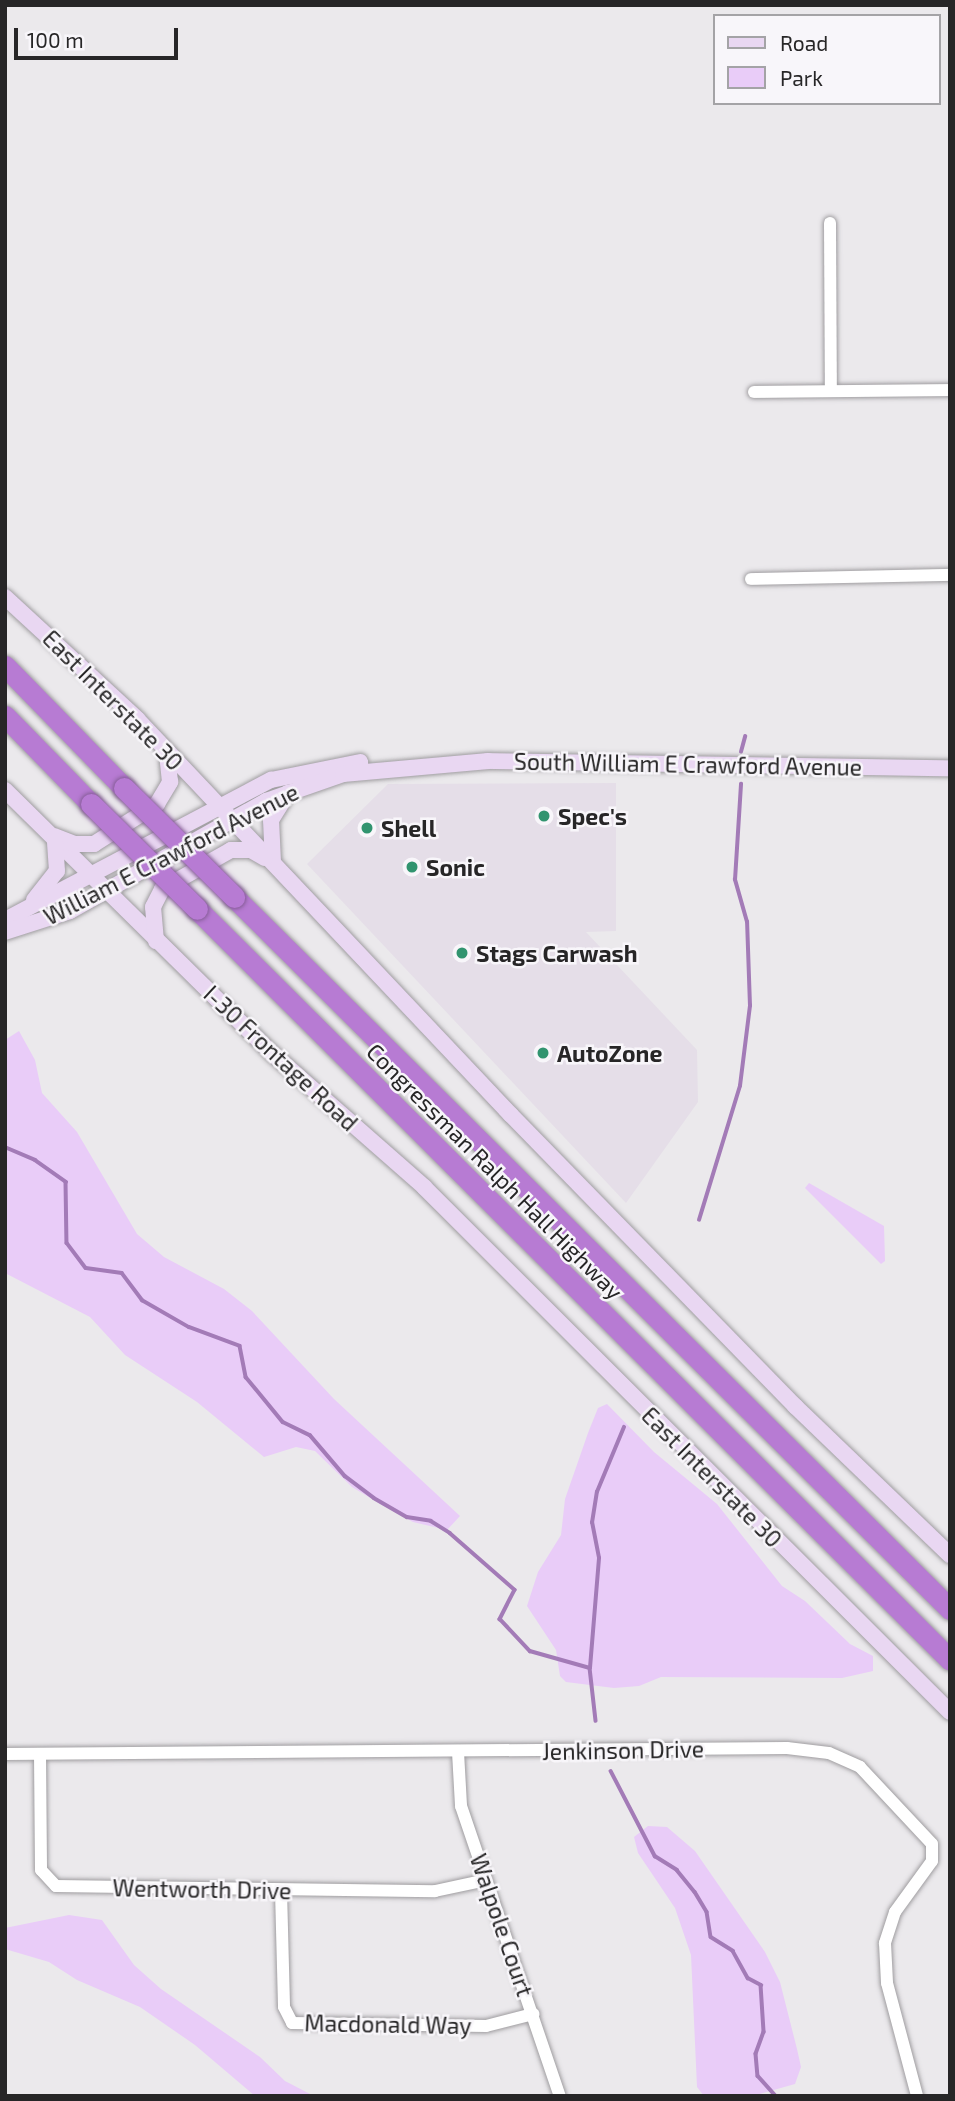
<!DOCTYPE html>
<html>
<head>
<meta charset="utf-8">
<style>
  body { margin:0 }
  #map { position:relative; width:955px; height:2101px; overflow:hidden; background:#ebe9ec; font-family:"Exo 2",sans-serif }
  div>[style] { position:absolute }
  .built>* { inset:0; background:#e5dee8 }
  .green>* { inset:0; background:#e9ccf8 }
  .stream>* { height:3.5px; margin:-1.75px; padding:0 1.75px; transform-origin:1.75px; border-radius:1.75px; background:#a37bb7 }
  .roads { filter:drop-shadow(0 0 2px #9f9da0) drop-shadow(0 0 2px #9f9da0) }
  .street>* { height:12px; margin:-6px; padding:0 6px; transform-origin:6px; border-radius:6px; background:#fff }
  .secondary>* { height:16px; margin:-8px; padding:0 8px; transform-origin:8px; border-radius:8px; background:#e9d7f2 }
  .highway>* { height:21px; margin:-10.5px; padding:0 10.5px; transform-origin:10.5px; border-radius:10.5px; background:#b77bd3 }
  .bridges { filter:drop-shadow(0 0 2px #855d97) drop-shadow(0 0 2px #855d97) }
  .highway-bridge>* { height:21px; margin:-10.5px; padding:0 10.5px; transform-origin:10.5px; border-radius:10.5px; background:#b77bd3 }
  .dots>* { width:19px; height:19px; translate:-50% -50%; box-sizing:border-box; border:4px solid #f8f6fa; border-radius:50% }
  span { translate:-50% -50%; white-space:nowrap; text-align:center; line-height:1.15; -webkit-text-stroke:5px #f8f6fa; paint-order:stroke }
  .street-label { font-size:23px; color:#272627 }
  .poi-label { font-size:23px; color:#272627; font-weight:700 }
  .left { translate:0 -50%; text-align:left }
  .frame { position:absolute; inset:0; border:7px solid #272627; pointer-events:none }
  .legend { position:absolute; left:713px; top:14px; width:228px; height:91px; box-sizing:border-box; background:#f8f6fa; border:2px solid #a4a3a6; margin:0; padding:9px 12px; list-style:none; font-size:21px; color:#272627 }
  .legend li { display:flex; align-items:center; gap:14px; height:35px }
  .legend b { width:35px; border:2px solid #a4a3a6 }
  .scale { position:absolute; left:14px; top:28px; width:164px; height:32px; box-sizing:border-box; border:4px solid #272627; border-top:0; padding-left:9px; font-size:21px; line-height:24px; white-space:nowrap; color:#272627; -webkit-text-stroke:5px #f8f6fa; paint-order:stroke }
</style>
</head>
<body>
<div id="map">
  <div class="built">
    <div style="clip-path:polygon(616px 783px,616px 931px,586px 932px,697px 1050px,698px 1102px,626px 1203px,307px 864px,388px 784px)"></div>
  </div>
  <div class="green">
    <div style="clip-path:polygon(19px 1031px,35px 1060px,42px 1093px,77px 1132px,137px 1234px,164px 1257px,224px 1289px,252px 1311px,334px 1399px,460px 1516px,447px 1530px,413px 1522px,382px 1505px,352px 1487px,315px 1451px,296px 1447px,264px 1457px,197px 1402px,125px 1355px,90px 1317px,5px 1273px,5px 1040px)"></div>
    <div style="clip-path:polygon(809px 1183px,884px 1226px,885px 1261px,881px 1264px,805px 1188px)"></div>
    <div style="clip-path:polygon(607px 1404px,654px 1452px,717px 1504px,782px 1586px,805px 1601px,850px 1644px,873px 1656px,873px 1671px,842px 1678px,661px 1677px,639px 1686px,614px 1688px,566px 1682px,560px 1676px,556px 1650px,527px 1606px,538px 1572px,561px 1535px,565px 1499px,588px 1433px,598px 1408px)"></div>
    <div style="clip-path:polygon(648px 1826px,667px 1827px,695px 1851px,765px 1952px,780px 1982px,797px 2049px,801px 2067px,795px 2084px,752px 2096px,704px 2096px,697px 2087px,691px 1955px,675px 1908px,638px 1853px,634px 1837px)"></div>
    <div style="clip-path:polygon(69px 1915px,102px 1920px,134px 1965px,161px 1989px,260px 2057px,285px 2081px,314px 2096px,255px 2096px,195px 2045px,140px 2007px,77px 1980px,49px 1962px,5px 1949px,5px 1928px)"></div>
  </div>
  <div class="stream">
    <div style="left:741px;top:752px;width:16px;rotate:-75deg"></div>
    <div style="left:5px;top:1147px;width:33px;rotate:23deg"></div>
    <div style="left:35px;top:1160px;width:38px;rotate:35deg"></div>
    <div style="left:66px;top:1182px;width:61px;rotate:89.1deg"></div>
    <div style="left:67px;top:1243px;width:31px;rotate:53deg"></div>
    <div style="left:86px;top:1268px;width:36px;rotate:8deg"></div>
    <div style="left:122px;top:1273px;width:34px;rotate:53deg"></div>
    <div style="left:142px;top:1300px;width:54px;rotate:29.9deg"></div>
    <div style="left:189px;top:1327px;width:54px;rotate:20.4deg"></div>
    <div style="left:240px;top:1346px;width:32px;rotate:79deg"></div>
    <div style="left:246px;top:1377px;width:58px;rotate:50.6deg"></div>
    <div style="left:283px;top:1422px;width:30px;rotate:26deg"></div>
    <div style="left:310px;top:1435px;width:54px;rotate:49.5deg"></div>
    <div style="left:345px;top:1476px;width:36px;rotate:37deg"></div>
    <div style="left:374px;top:1498px;width:38px;rotate:30deg"></div>
    <div style="left:407px;top:1517px;width:24px;rotate:9deg"></div>
    <div style="left:431px;top:1521px;width:22px;rotate:32deg"></div>
    <div style="left:450px;top:1533px;width:86px;rotate:41.2deg"></div>
    <div style="left:515px;top:1590px;width:33px;rotate:117deg"></div>
    <div style="left:500px;top:1619px;width:44px;rotate:46.8deg"></div>
    <div style="left:530px;top:1651px;width:62px;rotate:15.8deg"></div>
    <div style="left:590px;top:1668px;width:53px;rotate:83.5deg"></div>
    <div style="left:699px;top:1220px;width:140px;rotate:-73deg"></div>
    <div style="left:740px;top:1086px;width:81px;rotate:-82.9deg"></div>
    <div style="left:750px;top:1006px;width:84px;rotate:-92deg"></div>
    <div style="left:747px;top:922px;width:44px;rotate:-105.9deg"></div>
    <div style="left:735px;top:880px;width:96px;rotate:-86.4deg"></div>
    <div style="left:590px;top:1668px;width:110px;rotate:-85.3deg"></div>
    <div style="left:599px;top:1558px;width:36px;rotate:-101deg"></div>
    <div style="left:592px;top:1523px;width:31px;rotate:-81deg"></div>
    <div style="left:597px;top:1492px;width:70px;rotate:-67.4deg"></div>
    <div style="left:611px;top:1771px;width:96px;rotate:62.6deg"></div>
    <div style="left:655px;top:1856px;width:26px;rotate:32deg"></div>
    <div style="left:677px;top:1870px;width:28px;rotate:51deg"></div>
    <div style="left:695px;top:1892px;width:23px;rotate:59deg"></div>
    <div style="left:707px;top:1912px;width:25px;rotate:81deg"></div>
    <div style="left:711px;top:1937px;width:26px;rotate:32deg"></div>
    <div style="left:733px;top:1951px;width:31px;rotate:61deg"></div>
    <div style="left:748px;top:1978px;width:15px;rotate:28deg"></div>
    <div style="left:761px;top:1985px;width:47px;rotate:86.3deg"></div>
    <div style="left:764px;top:2032px;width:23px;rotate:110deg"></div>
    <div style="left:756px;top:2054px;width:22px;rotate:85deg"></div>
    <div style="left:758px;top:2076px;width:27px;rotate:48deg"></div>
  </div>
  <div class="roads">
    <div class="street">
      <div style="left:830px;top:223px;width:167px;rotate:89.7deg"></div>
      <div style="left:754px;top:392px;width:196px;rotate:-0.6deg"></div>
      <div style="left:751px;top:579px;width:199px;rotate:-1.2deg"></div>
      <div style="left:458px;top:1752px;width:54px;rotate:86.8deg"></div>
      <div style="left:461px;top:1806px;width:306px;rotate:71.2deg"></div>
      <div style="left:5px;top:1754px;width:782px;rotate:-0.44deg"></div>
      <div style="left:787px;top:1748px;width:42px;rotate:6.8deg"></div>
      <div style="left:829px;top:1753px;width:34px;rotate:24deg"></div>
      <div style="left:860px;top:1767px;width:105px;rotate:46.9deg"></div>
      <div style="left:932px;top:1844px;width:17px;rotate:90deg"></div>
      <div style="left:932px;top:1861px;width:63px;rotate:126deg"></div>
      <div style="left:895px;top:1912px;width:33px;rotate:108deg"></div>
      <div style="left:885px;top:1943px;width:40px;rotate:87.1deg"></div>
      <div style="left:887px;top:1983px;width:117px;rotate:75.1deg"></div>
      <div style="left:40px;top:1754px;width:116px;rotate:89.5deg"></div>
      <div style="left:41px;top:1870px;width:22px;rotate:47deg"></div>
      <div style="left:56px;top:1886px;width:379px;rotate:0.8deg"></div>
      <div style="left:435px;top:1891px;width:52px;rotate:-12.2deg"></div>
      <div style="left:281px;top:1891px;width:116px;rotate:88.5deg"></div>
      <div style="left:284px;top:2007px;width:18px;rotate:63deg"></div>
      <div style="left:292px;top:2023px;width:194px;rotate:0.9deg"></div>
      <div style="left:486px;top:2026px;width:49px;rotate:-14.3deg"></div>
    </div>
    <div class="secondary">
      <div style="left:5px;top:597px;width:180px;rotate:42.7deg"></div>
      <div style="left:137px;top:719px;width:545px;rotate:46.64deg"></div>
      <div style="left:511px;top:1115px;width:407px;rotate:45.7deg"></div>
      <div style="left:795px;top:1406px;width:215px;rotate:43.9deg"></div>
      <div style="left:5px;top:790px;width:378px;rotate:44.6deg"></div>
      <div style="left:274px;top:1055px;width:200px;rotate:41.3deg"></div>
      <div style="left:424px;top:1187px;width:743px;rotate:44.95deg"></div>
      <div style="left:54px;top:836px;width:22px;rotate:21deg"></div>
      <div style="left:75px;top:844px;width:19px"></div>
      <div style="left:94px;top:844px;width:75px;rotate:-32.4deg"></div>
      <div style="left:157px;top:804px;width:26px;rotate:-59deg"></div>
      <div style="left:170px;top:782px;width:30px;rotate:-96deg"></div>
      <div style="left:273px;top:862px;width:42px;rotate:-92.7deg"></div>
      <div style="left:271px;top:820px;width:32px;rotate:-58deg"></div>
      <div style="left:34px;top:900px;width:37px;rotate:-52deg"></div>
      <div style="left:57px;top:871px;width:30px;rotate:-94deg"></div>
      <div style="left:5px;top:920px;width:301px;rotate:-27.8deg"></div>
      <div style="left:271px;top:780px;width:91px;rotate:-11.4deg"></div>
      <div style="left:5px;top:932px;width:68px;rotate:-17.9deg"></div>
      <div style="left:70px;top:911px;width:225px;rotate:-29.3deg"></div>
      <div style="left:266px;top:801px;width:82px;rotate:-19.3deg"></div>
      <div style="left:343px;top:774px;width:146px;rotate:-5.1deg"></div>
      <div style="left:488px;top:761px;width:462px;rotate:0.9deg"></div>
      <div style="left:156px;top:941px;width:34px;rotate:-95deg"></div>
      <div style="left:153px;top:907px;width:20px;rotate:-63deg"></div>
      <div style="left:162px;top:889px;width:79px;rotate:-29.5deg"></div>
      <div style="left:231px;top:850px;width:20px"></div>
      <div style="left:251px;top:850px;width:16px;rotate:30deg"></div>
    </div>
    <div class="highway">
      <div style="left:5px;top:666px;width:170px;rotate:45.7deg"></div>
      <div style="left:5px;top:716px;width:123px;rotate:45.7deg"></div>
      <div style="left:234px;top:897px;width:1010px;rotate:44.84deg"></div>
      <div style="left:197px;top:909px;width:1063px;rotate:44.92deg"></div>
    </div>
  </div>
  <div class="bridges">
    <div class="highway-bridge">
      <div style="left:124px;top:788px;width:155px;rotate:44.7deg"></div>
      <div style="left:91px;top:804px;width:149px;rotate:44.7deg"></div>
    </div>
  </div>
  <div class="dots">
    <div style="left:544px;top:816px;background:#31946f"></div>
    <div style="left:367px;top:828px;background:#31946f"></div>
    <div style="left:412px;top:867px;background:#31946f"></div>
    <div style="left:462px;top:953px;background:#31946f"></div>
    <div style="left:543px;top:1053px;background:#31946f"></div>
  </div>
  <div class="street-label">
    <span style="left:113px;top:700px;rotate:45deg">East Interstate 30</span>
    <span style="left:688px;top:764px;rotate:1deg">South William E Crawford Avenue</span>
    <span style="left:171px;top:854px;rotate:-27deg">William E Crawford Avenue</span>
    <span style="left:281px;top:1058px;rotate:43deg">I-30 Frontage Road</span>
    <span style="left:495px;top:1171px;rotate:45deg">Congressman Ralph Hall Highway</span>
    <span style="left:712px;top:1477px;rotate:45deg">East Interstate 30</span>
    <span style="left:623px;top:1750px;rotate:-1deg">Jenkinson Drive</span>
    <span style="left:202px;top:1889px;rotate:1deg">Wentworth Drive</span>
    <span style="left:502px;top:1925px;rotate:71deg">Walpole Court</span>
    <span style="left:388px;top:2024px;rotate:1deg">Macdonald Way</span>
  </div>
  <div class="poi-label">
    <span class="left" style="left:558px;top:816px">Spec's</span>
    <span class="left" style="left:381px;top:828px">Shell</span>
    <span class="left" style="left:426px;top:867px">Sonic</span>
    <span class="left" style="left:476px;top:953px">Stags Carwash</span>
    <span class="left" style="left:557px;top:1053px">AutoZone</span>
  </div>
  <div class="frame"></div>
  <ul class="legend">
  <li><b style="height:9px;background:#e9d7f2"></b>Road</li>
  <li><b style="height:19px;background:#e9ccf8"></b>Park</li>
  </ul>
  <div class="scale">100 m</div>
</div>
</body>
</html>
